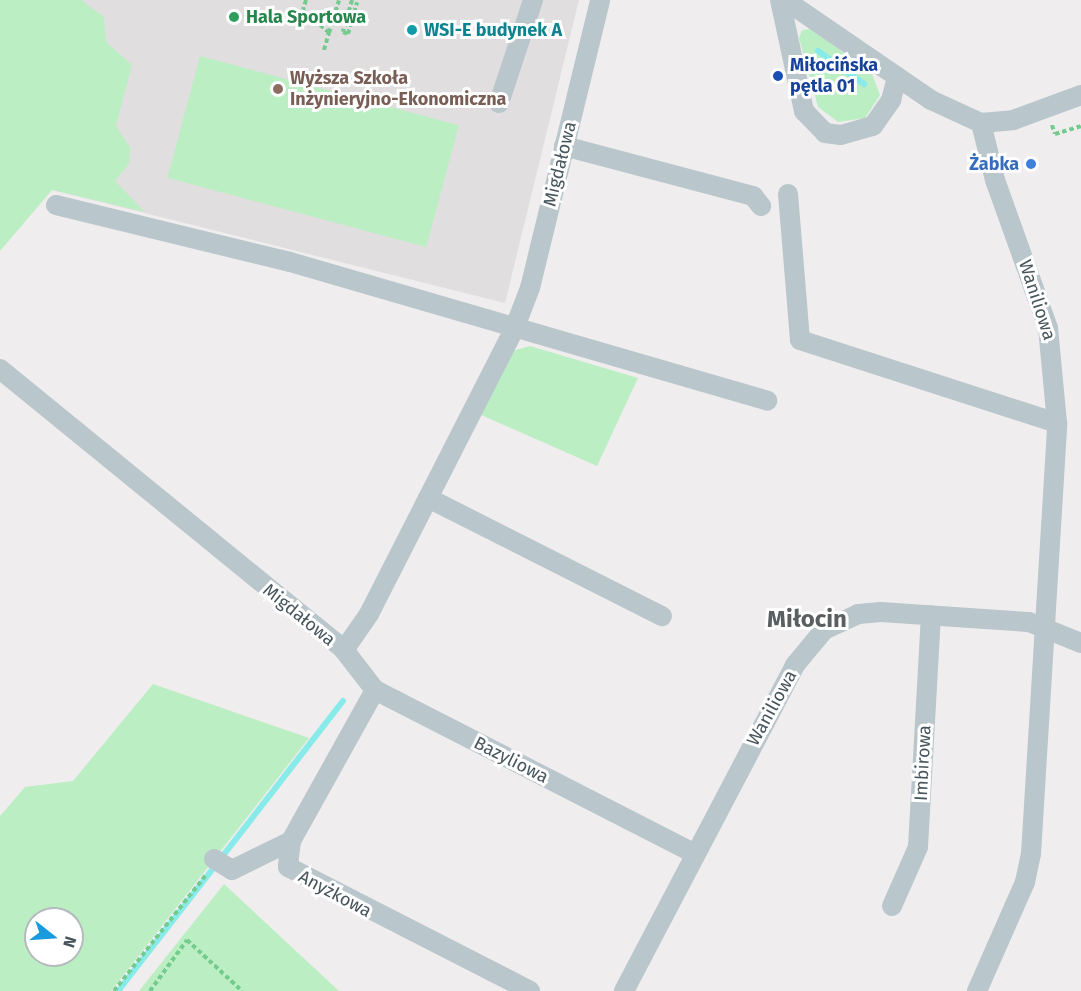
<!DOCTYPE html>
<html>
<head>
<meta charset="utf-8">
<style>
  body { margin:0 }
  #map { position:relative; width:1081px; height:991px; overflow:hidden; background:#f0edee; font-family:"Fira Sans",sans-serif }
  div>[style] { position:absolute }
  .education>* { inset:0; background:#e1dee0 }
  .green>* { inset:0; background:#bbeec3; transform-origin:0 0 }
  .stream>* { height:6px; margin:-3px; padding:0 3px; transform-origin:3px; border-radius:3px; background:#88ebea }
  .path>* { height:4px; margin-top:-2px; transform-origin:0; background:repeating-linear-gradient(90deg,#73cc8d 0 4.5px,transparent 0 7.5px) }
  .minor>* { height:20px; margin:-10px; padding:0 10px; transform-origin:10px; border-radius:10px; background:#b9c6cb }
  .dots>* { width:16px; height:16px; translate:-50% -50%; box-sizing:border-box; border:3px solid #fff; border-radius:50% }
  span { translate:-50% -50%; white-space:nowrap; text-align:center; line-height:1.15; -webkit-text-stroke:6px #fff; paint-order:stroke }
  .leisure-label { font-size:18px; color:#27864d; font-weight:700 }
  .left { translate:0 -50%; text-align:left }
  .culture-label { font-size:18px; color:#0d838f; font-weight:700 }
  .transit-label { font-size:18px; color:#164399; font-weight:700 }
  .education-label { font-size:18px; color:#785e54; font-weight:700 }
  .street-label { font-size:18px; color:#46555b }
  .shop-label { font-size:18px; color:#366cbe; font-weight:700 }
  .right { translate:-100% -50%; text-align:right }
  .district-label { font-size:24px; color:#5a6062; font-weight:700 }
  .north { position:absolute; left:24px; top:907px; width:60px; height:60px; box-sizing:border-box; background:#fff; border:2px solid #b5bbbd; border-radius:50%; rotate:107deg; font-size:16px; font-weight:700; line-height:24px; text-align:center; color:#46555b }
  .north::after { content:''; display:block; margin:auto; width:21px; height:27px; background:#199bde; clip-path:polygon(50% 0,100% 100%,50% 72%,0 100%) }
</style>
</head>
<body>
<div id="map">
  <div class="education">
    <div style="clip-path:polygon(0 0,579px 0,505px 303px,0 177px)"></div>
  </div>
  <div class="green">
    <div style="clip-path:polygon(0 0,81px 0,104px 17px,106px 42px,132px 65px,116px 126px,130px 147px,129px 164px,115px 181px,145px 212px,52px 190px,0 251px)"></div>
    <div style="clip-path:polygon(812px 29px,872px 74px,880px 95px,865px 118px,838px 122px,818px 107px,799px 38px,802px 30px)"></div>
    <div style="left:200px;top:56px;width:268px;height:126px;rotate:15deg"></div>
    <div style="clip-path:polygon(530px 346px,638px 378px,597px 466px,479px 414px,512px 351px)"></div>
    <div style="clip-path:polygon(evenodd,153px 684px,309px 738px,111px 991px,0 991px,0 816px,25px 787px,73px 781px,153px 684px,36px 919px,72px 919px,72px 955px,36px 955px,36px 919px)"></div>
    <div style="clip-path:polygon(224px 884px,339px 991px,139px 991px)"></div>
  </div>
  <div class="stream">
    <div style="left:818px;top:51px;width:57px;rotate:35.7deg"></div>
    <div style="left:118px;top:991px;width:367px;rotate:-52.2deg"></div>
  </div>
  <div class="path">
    <div style="left:306px;top:0;width:10px;rotate:107deg"></div>
    <div style="left:303px;top:10px;width:35px;rotate:41deg"></div>
    <div style="left:329px;top:33px;width:34px;rotate:-73deg"></div>
    <div style="left:352px;top:0;width:33px;rotate:106deg"></div>
    <div style="left:343px;top:32px;width:5px;rotate:22deg"></div>
    <div style="left:348px;top:34px;width:33px;rotate:-74deg"></div>
    <div style="left:324px;top:50px;width:18px;rotate:-74deg"></div>
    <div style="left:1052px;top:125px;width:9px;rotate:72deg"></div>
    <div style="left:1055px;top:134px;width:27px;rotate:-17deg"></div>
    <div style="left:114px;top:991px;width:147px;rotate:-51.6deg"></div>
    <div style="left:150px;top:991px;width:63px;rotate:-54deg"></div>
    <div style="left:187px;top:940px;width:75px;rotate:42.8deg"></div>
  </div>
  <div class="minor">
    <div style="left:780px;top:0;width:114px;rotate:77.8deg"></div>
    <div style="left:804px;top:111px;width:30px;rotate:46deg"></div>
    <div style="left:825px;top:133px;width:16px;rotate:7deg"></div>
    <div style="left:841px;top:135px;width:33px;rotate:-16deg"></div>
    <div style="left:873px;top:126px;width:32px;rotate:-55deg"></div>
    <div style="left:891px;top:100px;width:24px;rotate:-75deg"></div>
    <div style="left:785px;top:0;width:177px;rotate:34.4deg"></div>
    <div style="left:931px;top:100px;width:55px;rotate:24.7deg"></div>
    <div style="left:981px;top:123px;width:32px;rotate:-5deg"></div>
    <div style="left:1013px;top:120px;width:72px;rotate:-20.2deg"></div>
    <div style="left:499px;top:103px;width:108px;rotate:-71.7deg"></div>
    <div style="left:564px;top:146px;width:196px;rotate:14.8deg"></div>
    <div style="left:753px;top:196px;width:13px;rotate:51deg"></div>
    <div style="left:788px;top:194px;width:146px;rotate:85.3deg"></div>
    <div style="left:800px;top:340px;width:270px;rotate:17.9deg"></div>
    <div style="left:56px;top:205px;width:241px;rotate:13.7deg"></div>
    <div style="left:290px;top:262px;width:497px;rotate:16.2deg"></div>
    <div style="left:0;top:369px;width:444px;rotate:39.2deg"></div>
    <div style="left:344px;top:650px;width:51px;rotate:52.2deg"></div>
    <div style="left:375px;top:690px;width:357px;rotate:27.1deg"></div>
    <div style="left:428px;top:498px;width:262px;rotate:26.8deg"></div>
    <div style="left:344px;top:650px;width:44px;rotate:-55.2deg"></div>
    <div style="left:369px;top:614px;width:322px;rotate:-63deg"></div>
    <div style="left:515px;top:327px;width:42px;rotate:-69deg"></div>
    <div style="left:530px;top:288px;width:296px;rotate:-76.3deg"></div>
    <div style="left:375px;top:690px;width:173px;rotate:119.1deg"></div>
    <div style="left:291px;top:841px;width:26px;rotate:97deg"></div>
    <div style="left:288px;top:867px;width:272px;rotate:27.1deg"></div>
    <div style="left:214px;top:859px;width:21px;rotate:31deg"></div>
    <div style="left:232px;top:870px;width:66px;rotate:-26.2deg"></div>
    <div style="left:892px;top:906px;width:64px;rotate:-66.2deg"></div>
    <div style="left:918px;top:847px;width:232px;rotate:-86.8deg"></div>
    <div style="left:624px;top:991px;width:368px;rotate:-62.3deg"></div>
    <div style="left:795px;top:665px;width:45px;rotate:-50.4deg"></div>
    <div style="left:824px;top:630px;width:38px;rotate:-25deg"></div>
    <div style="left:858px;top:614px;width:23px;rotate:-5deg"></div>
    <div style="left:881px;top:612px;width:148px;rotate:3.9deg"></div>
    <div style="left:1029px;top:622px;width:56px;rotate:22deg"></div>
    <div style="left:977px;top:991px;width:119px;rotate:-66.2deg"></div>
    <div style="left:1025px;top:882px;width:29px;rotate:-78deg"></div>
    <div style="left:1031px;top:854px;width:432px;rotate:-86.5deg"></div>
    <div style="left:1057px;top:423px;width:95px;rotate:-95.4deg"></div>
    <div style="left:1048px;top:328px;width:157px;rotate:-109.7deg"></div>
    <div style="left:995px;top:180px;width:59px;rotate:-103.8deg"></div>
  </div>
  <div class="dots">
    <div style="left:234px;top:17px;background:#2e9e5b"></div>
    <div style="left:412px;top:30px;background:#0f9aa8"></div>
    <div style="left:778px;top:76px;background:#1a4fb4"></div>
    <div style="left:278px;top:89px;background:#8d6e63"></div>
    <div style="left:1031px;top:164px;background:#3f7fe0"></div>
  </div>
  <div class="leisure-label">
    <span class="left" style="left:246px;top:17px">Hala Sportowa</span>
  </div>
  <div class="culture-label">
    <span class="left" style="left:424px;top:30px">WSI-E budynek A</span>
  </div>
  <div class="transit-label">
    <span class="left" style="left:790px;top:76px">Miłocińska<br>pętla 01</span>
  </div>
  <div class="education-label">
    <span class="left" style="left:290px;top:89px">Wyższa Szkoła<br>Inżynieryjno-Ekonomiczna</span>
  </div>
  <div class="street-label">
    <span style="left:560px;top:164px;rotate:-76deg">Migdałowa</span>
    <span style="left:1037px;top:300px;rotate:72deg">Waniliowa</span>
    <span style="left:299px;top:615px;rotate:39deg">Migdałowa</span>
    <span style="left:772px;top:708px;rotate:-61deg">Waniliowa</span>
    <span style="left:511px;top:760px;rotate:27deg">Bazyliowa</span>
    <span style="left:923px;top:763px;rotate:-87deg">Imbirowa</span>
    <span style="left:335px;top:894px;rotate:28deg">Anyżkowa</span>
  </div>
  <div class="shop-label">
    <span class="right" style="left:1019px;top:164px">Żabka</span>
  </div>
  <div class="district-label">
    <span style="left:807px;top:620px">Miłocin</span>
  </div>
  <div class="north">N</div>
</div>
</body>
</html>
